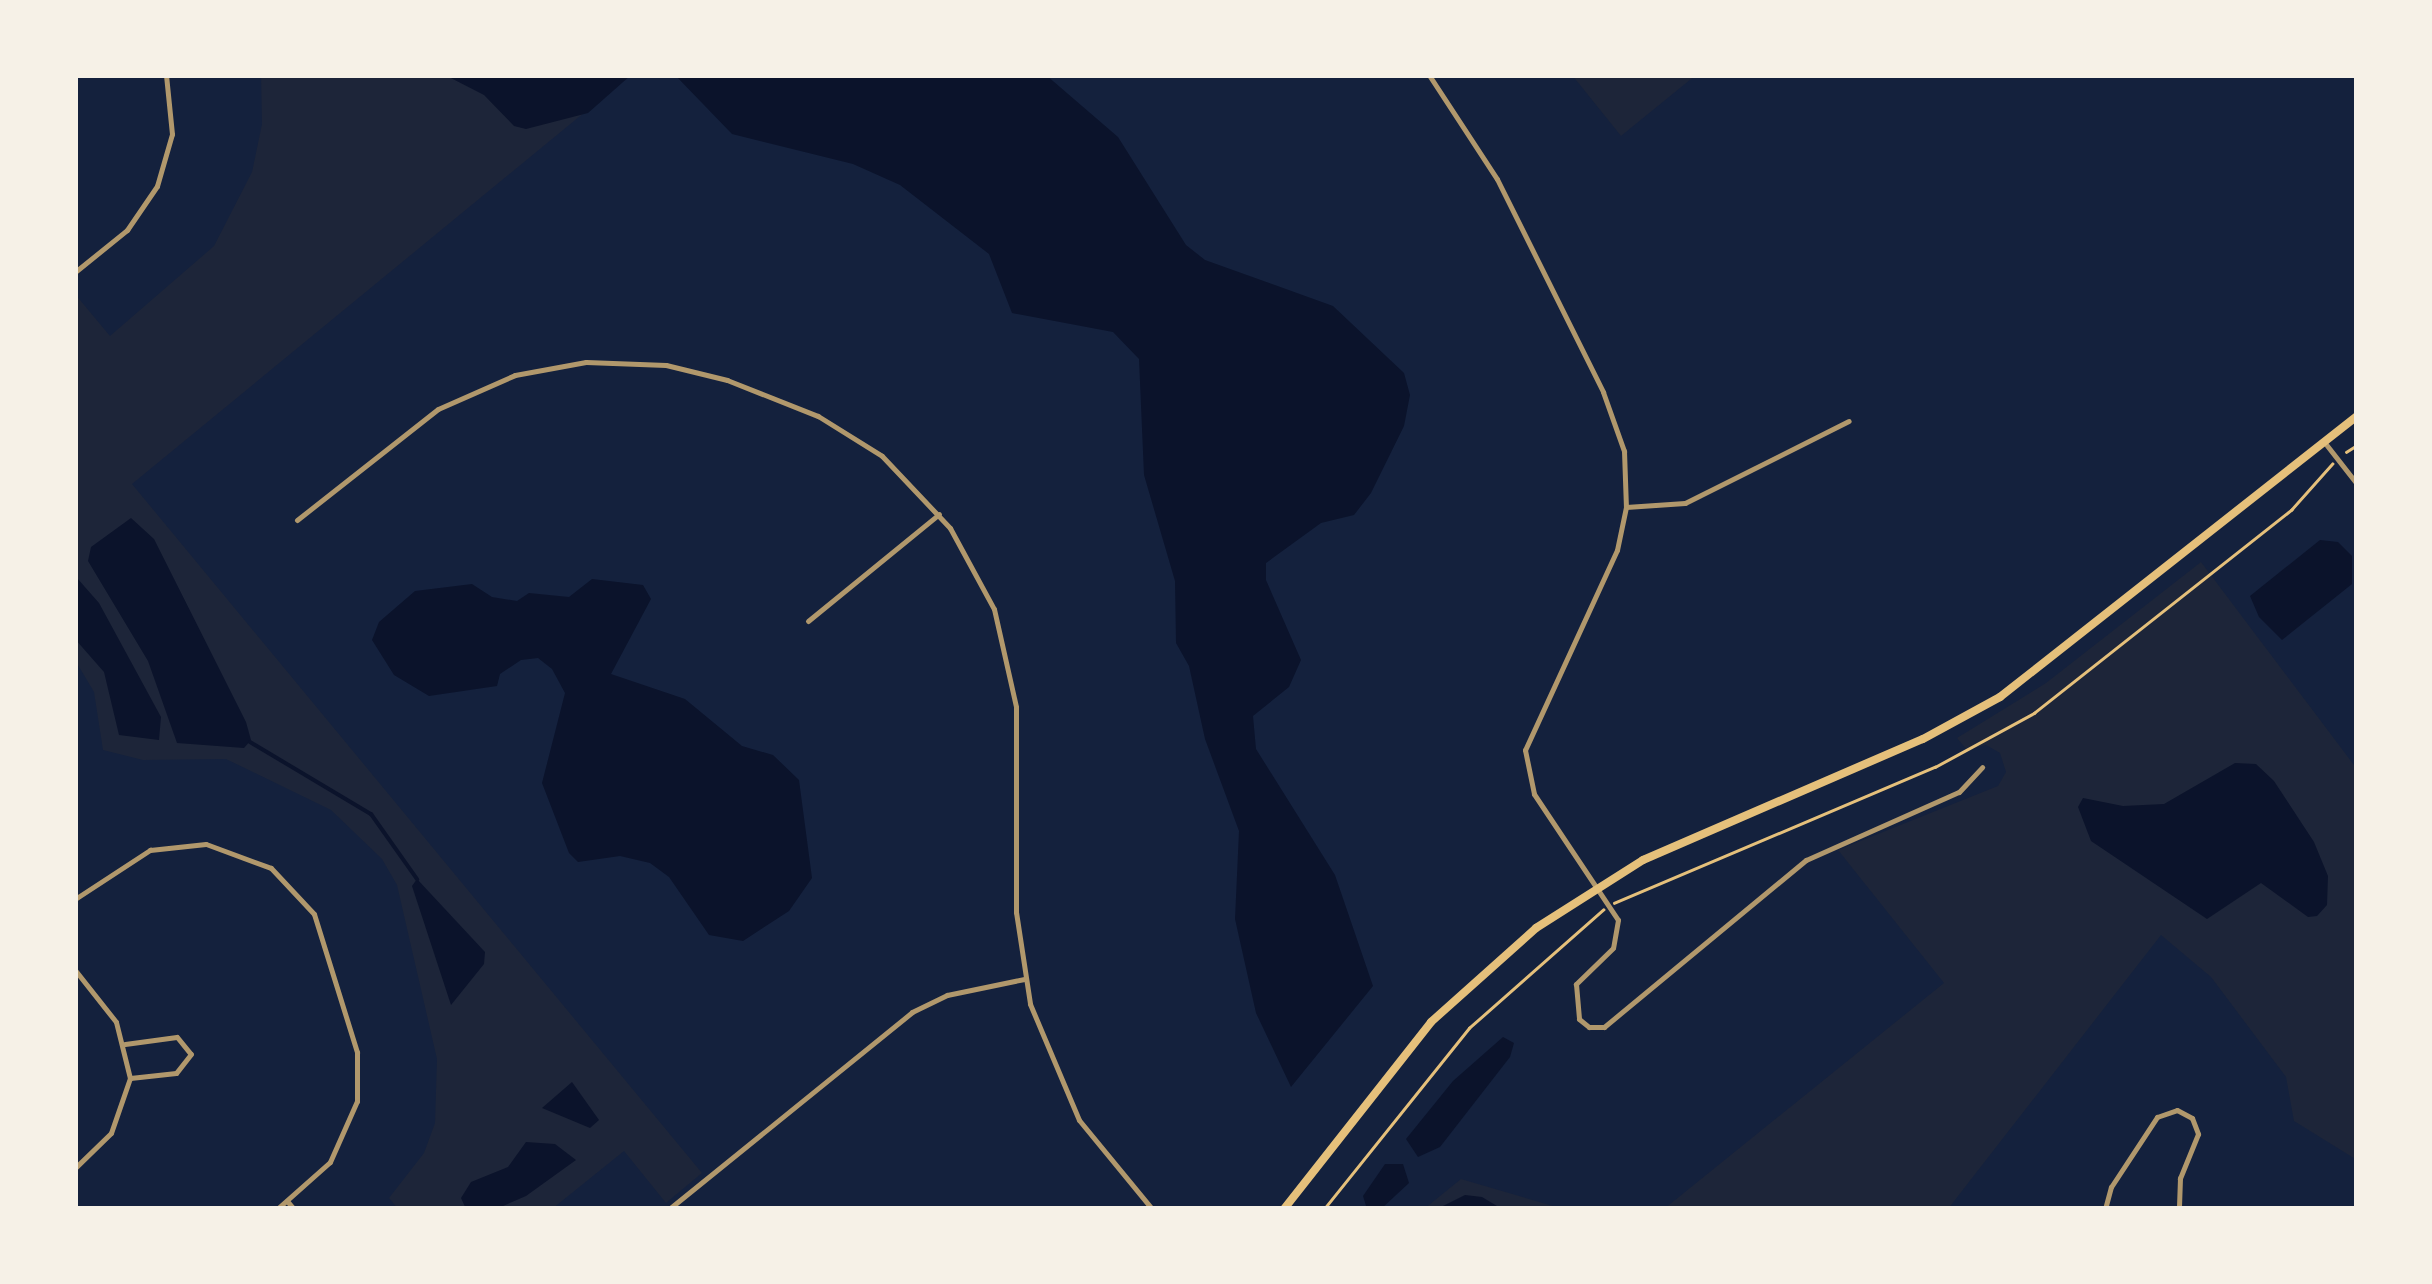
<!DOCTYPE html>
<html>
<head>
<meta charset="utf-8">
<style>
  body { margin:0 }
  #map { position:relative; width:2432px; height:1284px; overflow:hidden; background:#14213d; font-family:"Exo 2",sans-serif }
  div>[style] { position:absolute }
  .green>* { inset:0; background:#1d2539 }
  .water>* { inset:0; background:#0b132b }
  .stream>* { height:4px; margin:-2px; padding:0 2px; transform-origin:2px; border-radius:2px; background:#0b132b }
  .path>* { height:2.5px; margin:-1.25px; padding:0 1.25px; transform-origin:1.25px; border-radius:1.25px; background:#e5c07b }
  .minor>* { height:5px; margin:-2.5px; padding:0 2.5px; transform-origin:2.5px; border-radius:2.5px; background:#b1986c }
  .secondary>* { height:8px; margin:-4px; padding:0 4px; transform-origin:4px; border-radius:4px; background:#e5c07b }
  span { translate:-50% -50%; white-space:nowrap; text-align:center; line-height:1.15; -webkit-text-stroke:8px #f6f1e7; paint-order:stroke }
  .frame { position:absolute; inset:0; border:78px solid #f6f1e7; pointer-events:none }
</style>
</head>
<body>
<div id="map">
  <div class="green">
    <div style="clip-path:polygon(261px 75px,630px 75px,132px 484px,702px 1173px,666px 1203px,624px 1151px,552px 1209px,398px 1209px,389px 1198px,424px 1153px,435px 1123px,437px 1059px,397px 885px,382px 859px,331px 810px,226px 759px,143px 760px,103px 750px,94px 692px,75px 660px,75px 294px,110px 336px,214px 246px,252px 172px,262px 124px)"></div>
    <div style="clip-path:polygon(1572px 75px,1696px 75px,1621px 136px)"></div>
    <div style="clip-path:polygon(2201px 562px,2357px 769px,2357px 1160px,2294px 1121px,2286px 1077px,2211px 977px,2161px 935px,1948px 1209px,1664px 1209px,1944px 983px,1838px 850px,1998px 786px,2006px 772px,2000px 753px,1986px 745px,1967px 750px,1957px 738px,2046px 683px)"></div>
    <div style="clip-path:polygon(1461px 1179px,1563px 1209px,1424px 1209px)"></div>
  </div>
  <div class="water">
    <div style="clip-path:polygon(445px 75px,631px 75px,588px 113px,526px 129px,514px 126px,484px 95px)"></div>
    <div style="clip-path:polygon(675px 75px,1046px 75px,1118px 137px,1186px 245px,1205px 260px,1333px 306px,1404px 373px,1410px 395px,1404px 426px,1371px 493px,1354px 515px,1321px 523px,1266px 563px,1266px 580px,1301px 660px,1289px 687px,1253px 716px,1256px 749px,1335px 875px,1373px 986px,1291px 1087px,1256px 1013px,1235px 919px,1239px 831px,1205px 739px,1189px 666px,1176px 643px,1175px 581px,1144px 475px,1139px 359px,1113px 332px,1012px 313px,989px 254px,900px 185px,853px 164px,732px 134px)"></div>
    <div style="clip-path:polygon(131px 518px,154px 539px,246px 722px,251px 740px,244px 748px,177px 743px,148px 661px,88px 561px,91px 547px)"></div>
    <div style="clip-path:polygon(2320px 540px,2338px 542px,2352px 556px,2352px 584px,2282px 640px,2259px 617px,2250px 596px)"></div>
    <div style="clip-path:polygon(77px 578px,99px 603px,161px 717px,159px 740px,119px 735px,104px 672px,75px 639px)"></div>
    <div style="clip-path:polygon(592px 579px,643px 585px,651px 599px,611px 674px,685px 699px,742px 746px,773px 755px,799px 780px,812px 878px,789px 911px,743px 941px,709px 935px,669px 877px,650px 863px,620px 856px,578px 862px,569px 853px,542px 783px,565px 693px,552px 669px,538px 658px,521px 660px,500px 674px,497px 686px,429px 696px,394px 675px,372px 640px,379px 622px,415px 591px,472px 584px,492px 597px,517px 601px,529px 593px,569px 597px)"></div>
    <div style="clip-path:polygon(2235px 763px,2256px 764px,2274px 781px,2314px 842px,2328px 876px,2327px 905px,2317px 916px,2308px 917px,2261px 883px,2207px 919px,2091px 841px,2078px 807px,2083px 798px,2123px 806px,2164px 804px)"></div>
    <div style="clip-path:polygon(417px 879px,485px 952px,484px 964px,451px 1005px,412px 886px)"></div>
    <div style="clip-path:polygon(1503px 1037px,1514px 1043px,1510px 1057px,1440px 1147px,1418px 1157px,1406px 1139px,1453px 1081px)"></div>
    <div style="clip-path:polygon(572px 1082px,599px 1120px,590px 1128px,542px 1108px)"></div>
    <div style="clip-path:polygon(526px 1142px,555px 1144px,576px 1160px,526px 1196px,496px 1209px,466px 1209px,461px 1198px,471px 1182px,508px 1167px)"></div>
    <div style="clip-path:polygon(1385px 1164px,1403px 1164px,1409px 1183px,1381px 1209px,1367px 1209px,1363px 1196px)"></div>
    <div style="clip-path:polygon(1465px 1195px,1482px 1197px,1502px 1209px,1437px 1209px)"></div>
  </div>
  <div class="stream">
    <div style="left:250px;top:742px;width:141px;rotate:30.8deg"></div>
    <div style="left:371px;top:814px;width:80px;rotate:54.7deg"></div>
  </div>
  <div class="path">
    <div style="left:2346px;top:452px;width:13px;rotate:-32deg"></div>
    <div style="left:1614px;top:903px;width:349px;rotate:-23deg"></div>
    <div style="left:1935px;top:767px;width:113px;rotate:-28.6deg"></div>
    <div style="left:2034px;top:713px;width:328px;rotate:-38.3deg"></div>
    <div style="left:2291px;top:510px;width:62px;rotate:-48.3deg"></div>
    <div style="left:1324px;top:1209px;width:232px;rotate:-51.3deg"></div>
    <div style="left:1469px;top:1028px;width:179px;rotate:-41.4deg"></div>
  </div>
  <div class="minor">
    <div style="left:1429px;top:75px;width:124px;rotate:56.8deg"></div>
    <div style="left:1497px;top:179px;width:238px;rotate:63.5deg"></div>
    <div style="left:1603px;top:392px;width:63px;rotate:70.4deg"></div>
    <div style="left:1624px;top:451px;width:56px;rotate:88deg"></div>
    <div style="left:1626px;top:507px;width:44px;rotate:101.8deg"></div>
    <div style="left:1617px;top:550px;width:220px;rotate:114.7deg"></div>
    <div style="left:1525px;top:750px;width:45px;rotate:78.4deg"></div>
    <div style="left:1534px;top:794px;width:151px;rotate:56.3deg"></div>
    <div style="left:1618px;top:920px;width:28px;rotate:100deg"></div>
    <div style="left:1613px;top:948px;width:52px;rotate:135.8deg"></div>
    <div style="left:1576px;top:984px;width:35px;rotate:85deg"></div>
    <div style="left:1579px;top:1019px;width:13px;rotate:39deg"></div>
    <div style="left:1589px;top:1027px;width:15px"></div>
    <div style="left:1604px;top:1027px;width:262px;rotate:-39.6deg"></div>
    <div style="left:1806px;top:860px;width:167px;rotate:-24deg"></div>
    <div style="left:1959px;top:792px;width:34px;rotate:-47deg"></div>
    <div style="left:75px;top:272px;width:67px;rotate:-38.9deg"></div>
    <div style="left:127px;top:230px;width:53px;rotate:-55.7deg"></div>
    <div style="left:157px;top:186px;width:54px;rotate:-73.9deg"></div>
    <div style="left:172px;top:134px;width:59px;rotate:-95.8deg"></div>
    <div style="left:2325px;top:443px;width:52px;rotate:52deg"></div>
    <div style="left:1626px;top:507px;width:59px;rotate:-3.9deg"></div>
    <div style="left:1685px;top:503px;width:183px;rotate:-26.6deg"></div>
    <div style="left:297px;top:520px;width:179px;rotate:-38.2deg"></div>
    <div style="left:438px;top:409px;width:84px;rotate:-23.8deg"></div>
    <div style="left:515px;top:375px;width:72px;rotate:-10.4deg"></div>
    <div style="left:586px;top:362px;width:80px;rotate:2.1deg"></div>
    <div style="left:666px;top:365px;width:63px;rotate:13.8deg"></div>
    <div style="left:727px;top:380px;width:98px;rotate:21.6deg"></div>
    <div style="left:818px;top:416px;width:75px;rotate:32deg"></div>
    <div style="left:882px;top:456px;width:99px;rotate:46.6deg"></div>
    <div style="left:950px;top:528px;width:92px;rotate:61.5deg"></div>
    <div style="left:994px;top:609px;width:100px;rotate:77.3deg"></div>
    <div style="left:1016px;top:707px;width:205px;rotate:90deg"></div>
    <div style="left:1016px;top:912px;width:93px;rotate:81.3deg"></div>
    <div style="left:1030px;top:1004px;width:126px;rotate:67.1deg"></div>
    <div style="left:1079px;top:1120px;width:115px;rotate:50.6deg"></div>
    <div style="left:808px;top:621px;width:169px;rotate:-39.2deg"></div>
    <div style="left:75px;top:899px;width:90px;rotate:-33.2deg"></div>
    <div style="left:150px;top:850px;width:56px;rotate:-6.1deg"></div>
    <div style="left:206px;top:844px;width:69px;rotate:20.3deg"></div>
    <div style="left:271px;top:868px;width:63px;rotate:46.9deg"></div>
    <div style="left:314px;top:914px;width:145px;rotate:72.7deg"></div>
    <div style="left:357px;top:1052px;width:49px;rotate:90deg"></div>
    <div style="left:357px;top:1101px;width:67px;rotate:113.9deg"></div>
    <div style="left:330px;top:1162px;width:71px;rotate:138.4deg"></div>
    <div style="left:75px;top:970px;width:66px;rotate:51.7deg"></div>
    <div style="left:116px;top:1022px;width:58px;rotate:76deg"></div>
    <div style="left:130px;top:1078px;width:58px;rotate:109.1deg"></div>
    <div style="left:111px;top:1133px;width:50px;rotate:135.8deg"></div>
    <div style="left:125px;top:1044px;width:52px;rotate:-7.7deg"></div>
    <div style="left:177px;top:1037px;width:22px;rotate:51deg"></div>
    <div style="left:191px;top:1054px;width:24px;rotate:128deg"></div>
    <div style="left:176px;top:1073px;width:46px;rotate:173.8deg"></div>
    <div style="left:287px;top:1201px;width:11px;rotate:49deg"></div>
    <div style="left:669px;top:1209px;width:313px;rotate:-39deg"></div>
    <div style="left:912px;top:1012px;width:39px;rotate:-26deg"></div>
    <div style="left:947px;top:995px;width:79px;rotate:-11.7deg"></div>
    <div style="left:2105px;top:1209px;width:23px;rotate:-75deg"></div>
    <div style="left:2111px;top:1187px;width:84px;rotate:-56.7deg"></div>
    <div style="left:2157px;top:1117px;width:21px;rotate:-19deg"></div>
    <div style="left:2177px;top:1110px;width:17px;rotate:28deg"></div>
    <div style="left:2192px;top:1118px;width:17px;rotate:69deg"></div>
    <div style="left:2198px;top:1134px;width:48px;rotate:112.2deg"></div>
    <div style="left:2180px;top:1178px;width:31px;rotate:92deg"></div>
  </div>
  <div class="secondary">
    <div style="left:1284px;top:1209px;width:238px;rotate:-51.8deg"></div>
    <div style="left:1431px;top:1022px;width:141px;rotate:-41.8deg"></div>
    <div style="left:1536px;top:928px;width:127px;rotate:-32.4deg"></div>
    <div style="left:1643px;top:860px;width:305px;rotate:-23.4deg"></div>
    <div style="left:1923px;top:739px;width:88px;rotate:-28.6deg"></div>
    <div style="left:2000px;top:697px;width:454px;rotate:-38.2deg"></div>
  </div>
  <div class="frame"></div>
</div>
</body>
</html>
